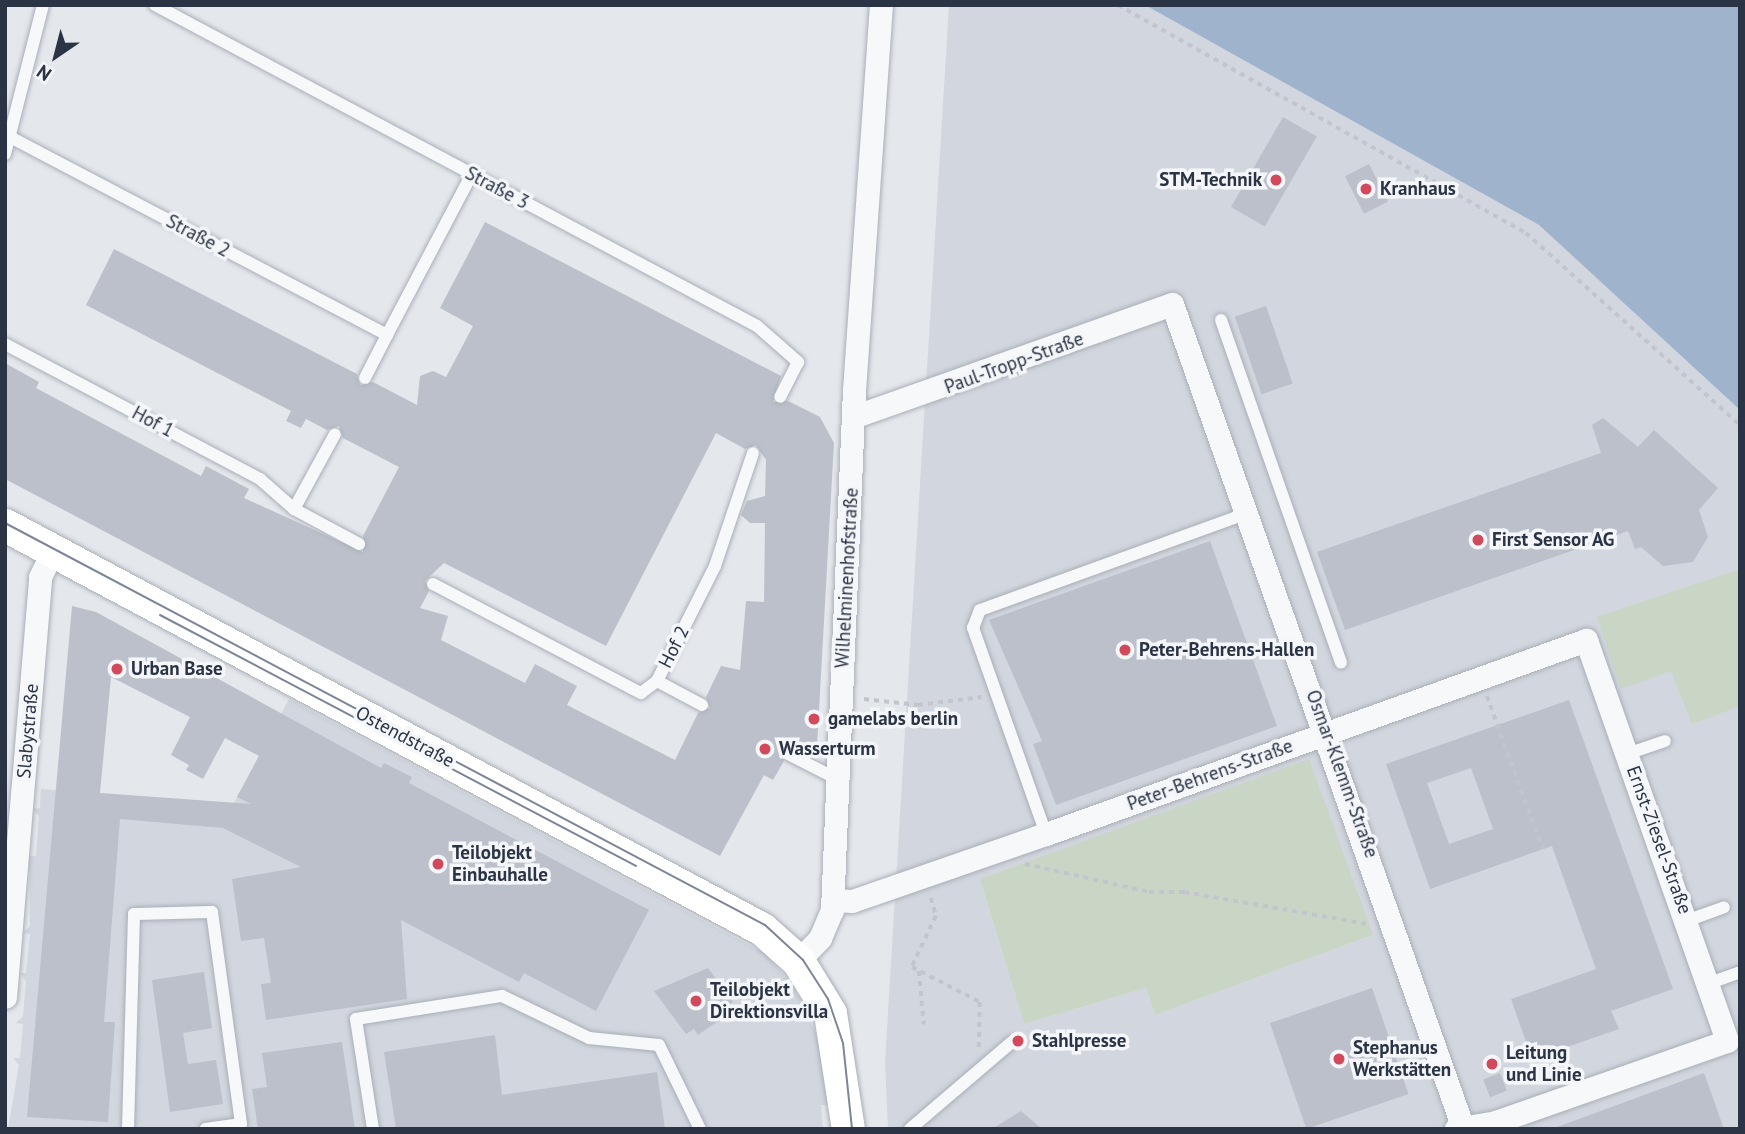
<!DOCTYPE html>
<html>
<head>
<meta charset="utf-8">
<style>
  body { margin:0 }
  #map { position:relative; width:1745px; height:1134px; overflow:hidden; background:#e4e7ec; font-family:"PT Sans",sans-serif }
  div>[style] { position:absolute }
  .built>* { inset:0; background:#d2d6de }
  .green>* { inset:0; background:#c9d6c5 }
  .water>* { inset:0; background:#9fb4cc }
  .building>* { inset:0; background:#bbc0ca; transform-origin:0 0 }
  .path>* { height:3.5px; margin-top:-1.75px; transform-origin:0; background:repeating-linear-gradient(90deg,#c2c5cb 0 5px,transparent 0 10px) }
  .roads { filter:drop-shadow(0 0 2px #a9aeb7) drop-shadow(0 0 2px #a9aeb7) }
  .lane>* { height:12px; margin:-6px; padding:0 6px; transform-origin:6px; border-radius:6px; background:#f7f8fa }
  .street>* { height:23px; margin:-11.5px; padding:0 11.5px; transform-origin:11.5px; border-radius:11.5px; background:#f7f8fa }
  .secondary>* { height:33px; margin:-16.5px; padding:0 16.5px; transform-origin:16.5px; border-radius:16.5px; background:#fff }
  .tram>* { height:2px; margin:-1px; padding:0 1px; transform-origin:1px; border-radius:1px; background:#7d8696 }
  .dots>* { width:19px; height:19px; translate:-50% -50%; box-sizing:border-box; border:4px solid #f4f6f9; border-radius:50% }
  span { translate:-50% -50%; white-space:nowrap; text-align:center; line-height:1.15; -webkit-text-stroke:7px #f4f6f9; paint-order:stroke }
  .poi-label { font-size:19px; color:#2b3445; font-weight:700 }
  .right { translate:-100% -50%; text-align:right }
  .left { translate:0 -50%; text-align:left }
  .street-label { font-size:19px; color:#2b3445 }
  .frame { position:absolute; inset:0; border:7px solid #2b3445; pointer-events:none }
  .north { position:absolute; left:21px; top:21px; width:70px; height:70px; -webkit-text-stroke:5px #f4f6f9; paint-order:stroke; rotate:215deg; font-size:19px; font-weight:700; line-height:28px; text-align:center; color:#2b3445 }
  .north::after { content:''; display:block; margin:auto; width:24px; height:32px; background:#2b3445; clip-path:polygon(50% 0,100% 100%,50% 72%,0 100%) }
</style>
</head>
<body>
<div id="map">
  <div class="built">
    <div style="clip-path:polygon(evenodd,949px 5px,1145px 5px,1539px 225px,1740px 410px,1740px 1129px,888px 1129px,885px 1063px,949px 5px,980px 879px,1373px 935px,1155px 1015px,1146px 988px,1024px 1024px,980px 879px)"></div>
    <div style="clip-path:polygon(289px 699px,764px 953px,793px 985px,819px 1040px,828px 1105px,821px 1105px,823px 1129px,8px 1129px,19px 1065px,13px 1058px,20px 1058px,23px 1024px,16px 1023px,23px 1016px,26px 981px,20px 973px,26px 973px,30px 934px,23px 933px,30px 926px,29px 856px,36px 856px,39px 816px,33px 809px,40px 808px,41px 789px,234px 803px)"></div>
  </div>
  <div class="green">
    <div style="clip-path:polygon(1740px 569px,1740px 706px,1692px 724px,1671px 671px,1621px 689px,1597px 617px)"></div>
    <div style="clip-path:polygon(1309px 759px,1373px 935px,1155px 1015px,1146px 988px,1024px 1024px,980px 879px)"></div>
  </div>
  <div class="water">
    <div style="clip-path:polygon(1145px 5px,1740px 5px,1740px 410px,1539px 225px)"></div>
  </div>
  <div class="building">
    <div style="left:1283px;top:117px;width:39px;height:104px;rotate:30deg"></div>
    <div style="left:1369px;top:164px;width:42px;height:27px;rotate:63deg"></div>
    <div style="clip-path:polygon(evenodd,485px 222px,781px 376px,773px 402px,788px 401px,820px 417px,834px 443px,817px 746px,794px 743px,781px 749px,784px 761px,773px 780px,764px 775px,720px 856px,5px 479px,5px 363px,39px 382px,36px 388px,201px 476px,206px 466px,249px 489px,244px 498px,363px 552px,363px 536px,399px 467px,343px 438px,339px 426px,327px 430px,306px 419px,301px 428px,286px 421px,291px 411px,86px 305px,114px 249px,357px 374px,360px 385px,373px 382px,417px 405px,420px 376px,433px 371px,446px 377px,473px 326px,440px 308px,485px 222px,716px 433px,745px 449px,756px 445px,766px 460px,765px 496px,747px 501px,741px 515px,750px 523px,765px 523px,764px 602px,746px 601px,740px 670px,721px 666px,706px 697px,710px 708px,698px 713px,675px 760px,567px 705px,577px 686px,535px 664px,525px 683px,441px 640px,448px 616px,420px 608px,429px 591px,425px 581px,444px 563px,606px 646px,716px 433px)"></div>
    <div style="left:1266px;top:306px;width:82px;height:33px;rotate:71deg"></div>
    <div style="clip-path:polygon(1603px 418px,1638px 447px,1654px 430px,1718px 488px,1699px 510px,1708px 537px,1693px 562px,1663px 566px,1641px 547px,1635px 549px,1628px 531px,1345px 630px,1317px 552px,1601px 453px,1592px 425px)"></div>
    <div style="clip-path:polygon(1210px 541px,1277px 726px,1056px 805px,1033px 744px,1042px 741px,989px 620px)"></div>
    <div style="clip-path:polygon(evenodd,72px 606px,96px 612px,381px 768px,384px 763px,412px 777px,409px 783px,649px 910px,596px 1011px,524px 973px,519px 982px,401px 920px,407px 999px,266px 1020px,261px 984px,271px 983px,264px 938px,241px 941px,232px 879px,301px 867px,223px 828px,120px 819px,104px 1022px,115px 1022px,108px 1122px,27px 1117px,72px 606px,111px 677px,190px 717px,171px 755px,189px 765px,186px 770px,203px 779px,225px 738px,259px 756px,237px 797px,251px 804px,100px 793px,111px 677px)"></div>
    <div style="clip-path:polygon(evenodd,1569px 700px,1673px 989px,1611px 1011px,1619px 1029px,1532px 1059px,1511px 999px,1596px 969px,1552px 846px,1430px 889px,1386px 764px,1569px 700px,1471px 768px,1493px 829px,1449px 844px,1427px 783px,1471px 768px)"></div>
    <div style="clip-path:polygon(708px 968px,733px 1002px,727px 1006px,731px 1012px,698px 1035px,694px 1029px,686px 1034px,654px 991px)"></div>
    <div style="clip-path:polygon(204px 972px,212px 1028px,183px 1033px,188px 1064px,216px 1060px,223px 1104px,170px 1112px,152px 980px)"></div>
    <div style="left:1372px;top:988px;width:112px;height:108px;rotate:71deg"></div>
    <div style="clip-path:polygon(495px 1035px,502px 1095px,657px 1072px,665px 1129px,396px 1129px,384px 1052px)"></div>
    <div style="clip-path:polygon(342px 1042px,355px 1129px,258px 1129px,252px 1089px,267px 1087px,262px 1053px)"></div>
    <div style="left:1500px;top:1073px;width:19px;height:18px;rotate:69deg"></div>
    <div style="clip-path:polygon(1704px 1073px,1724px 1129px,1557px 1129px,1557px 1127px)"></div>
    <div style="clip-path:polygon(1021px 1111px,1042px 1129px,992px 1129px)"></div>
  </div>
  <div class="path">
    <div style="left:1118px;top:5px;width:467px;rotate:29.2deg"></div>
    <div style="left:1526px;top:233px;width:288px;rotate:41.9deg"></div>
    <div style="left:1487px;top:696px;width:163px;rotate:69.9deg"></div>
    <div style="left:864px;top:699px;width:54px;rotate:6.3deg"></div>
    <div style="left:918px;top:705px;width:64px;rotate:-7.2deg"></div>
    <div style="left:1025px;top:864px;width:127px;rotate:12.7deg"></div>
    <div style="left:1149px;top:892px;width:35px"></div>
    <div style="left:1184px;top:892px;width:187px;rotate:9.9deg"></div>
    <div style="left:931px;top:898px;width:19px;rotate:74deg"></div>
    <div style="left:936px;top:916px;width:56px;rotate:115.2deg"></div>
    <div style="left:912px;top:967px;width:76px;rotate:27.2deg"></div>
    <div style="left:980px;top:1002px;width:46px;rotate:91.2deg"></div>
    <div style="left:919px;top:971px;width:54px;rotate:84.7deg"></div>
  </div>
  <div class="roads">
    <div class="lane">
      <div style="left:155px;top:5px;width:682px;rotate:28.07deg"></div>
      <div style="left:757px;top:326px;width:55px;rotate:41.3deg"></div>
      <div style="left:798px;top:362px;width:39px;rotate:117deg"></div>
      <div style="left:10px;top:137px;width:426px;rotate:27.7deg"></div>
      <div style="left:387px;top:335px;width:182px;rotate:-62.2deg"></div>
      <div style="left:5px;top:154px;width:154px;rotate:-75.7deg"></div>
      <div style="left:1221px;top:320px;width:363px;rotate:70.7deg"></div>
      <div style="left:5px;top:344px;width:289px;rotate:27.9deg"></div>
      <div style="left:260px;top:479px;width:45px;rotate:41.4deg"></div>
      <div style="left:294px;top:509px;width:74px;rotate:28.3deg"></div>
      <div style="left:365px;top:378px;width:48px;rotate:-62.9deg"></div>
      <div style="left:294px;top:509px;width:85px;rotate:-61.3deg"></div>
      <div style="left:433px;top:584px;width:235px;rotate:27.7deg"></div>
      <div style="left:641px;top:693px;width:20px;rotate:-37deg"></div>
      <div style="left:657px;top:681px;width:129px;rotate:-63.2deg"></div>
      <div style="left:715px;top:566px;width:119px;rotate:-71.4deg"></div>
      <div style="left:657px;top:681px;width:51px;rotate:28.1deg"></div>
      <div style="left:788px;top:754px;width:55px;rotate:27deg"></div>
      <div style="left:1627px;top:754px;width:40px;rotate:-18.9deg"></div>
      <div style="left:1046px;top:834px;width:219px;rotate:-109.5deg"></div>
      <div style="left:973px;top:628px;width:19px;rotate:-69deg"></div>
      <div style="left:980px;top:610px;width:285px;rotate:-19.9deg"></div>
      <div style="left:1689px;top:920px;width:37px;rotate:-20deg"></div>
      <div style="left:1710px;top:983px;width:32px;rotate:-20deg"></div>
      <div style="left:128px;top:1129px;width:215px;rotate:-88.4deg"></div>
      <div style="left:134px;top:914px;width:78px;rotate:-1.5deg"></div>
      <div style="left:212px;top:912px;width:214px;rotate:82.2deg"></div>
      <div style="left:241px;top:1124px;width:36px;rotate:172deg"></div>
      <div style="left:373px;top:1129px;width:111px;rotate:-98.8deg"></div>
      <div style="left:356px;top:1019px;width:148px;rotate:-9deg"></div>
      <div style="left:502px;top:996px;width:97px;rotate:25.8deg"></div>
      <div style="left:589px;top:1038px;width:70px;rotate:5.7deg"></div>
      <div style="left:659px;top:1045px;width:93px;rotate:64deg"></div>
      <div style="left:910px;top:1129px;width:134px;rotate:-40.5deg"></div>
    </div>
    <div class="street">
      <div style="left:853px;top:417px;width:338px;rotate:-19.5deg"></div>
      <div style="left:1172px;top:304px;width:874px;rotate:70.55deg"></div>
      <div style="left:833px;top:900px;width:19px;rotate:3deg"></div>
      <div style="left:852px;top:901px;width:205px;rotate:-19.1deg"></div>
      <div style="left:1046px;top:834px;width:574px;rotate:-19.76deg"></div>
      <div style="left:1586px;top:640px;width:425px;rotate:70.6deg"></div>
      <div style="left:1727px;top:1041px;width:245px;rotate:160.7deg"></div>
      <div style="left:1496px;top:1122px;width:41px;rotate:170.1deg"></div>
      <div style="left:798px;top:961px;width:32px;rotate:-46deg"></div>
      <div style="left:820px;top:938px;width:30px;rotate:-67deg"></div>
      <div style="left:832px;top:910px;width:520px;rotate:-87.58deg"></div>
      <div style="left:854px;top:390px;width:386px;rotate:-86deg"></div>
      <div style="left:5px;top:997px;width:421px;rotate:-85.2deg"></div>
      <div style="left:40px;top:577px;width:30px;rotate:-64deg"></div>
    </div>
    <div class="secondary">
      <div style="left:5px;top:525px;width:858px;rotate:28.09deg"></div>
      <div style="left:762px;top:929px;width:48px;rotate:41.6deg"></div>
      <div style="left:798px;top:961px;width:61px;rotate:58.4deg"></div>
      <div style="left:830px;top:1013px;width:117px;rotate:81.2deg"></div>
    </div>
  </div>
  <div class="tram">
    <div style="left:5px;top:523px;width:860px;rotate:27.88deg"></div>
    <div style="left:765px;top:925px;width:52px;rotate:42.6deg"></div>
    <div style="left:803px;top:960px;width:46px;rotate:57.3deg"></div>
    <div style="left:828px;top:999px;width:46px;rotate:71.2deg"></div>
    <div style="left:843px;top:1043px;width:86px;rotate:84deg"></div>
    <div style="left:160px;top:615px;width:538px;rotate:27.8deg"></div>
  </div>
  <div class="dots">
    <div style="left:1276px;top:180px;background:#d1495b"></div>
    <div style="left:1366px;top:189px;background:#d1495b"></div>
    <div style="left:1478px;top:540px;background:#d1495b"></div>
    <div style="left:1125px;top:650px;background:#d1495b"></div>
    <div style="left:117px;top:669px;background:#d1495b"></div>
    <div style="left:814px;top:719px;background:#d1495b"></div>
    <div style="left:765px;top:749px;background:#d1495b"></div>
    <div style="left:438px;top:864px;background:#d1495b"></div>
    <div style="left:696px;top:1001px;background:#d1495b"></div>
    <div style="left:1018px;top:1041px;background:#d1495b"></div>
    <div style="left:1339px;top:1059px;background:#d1495b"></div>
    <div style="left:1492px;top:1064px;background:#d1495b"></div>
  </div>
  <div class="poi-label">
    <span class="right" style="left:1262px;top:180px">STM-Technik</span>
    <span class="left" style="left:1380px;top:189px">Kranhaus</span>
    <span class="left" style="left:1492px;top:540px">First Sensor AG</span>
    <span class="left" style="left:1139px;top:650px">Peter-Behrens-Hallen</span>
    <span class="left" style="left:131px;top:669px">Urban Base</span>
    <span class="left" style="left:828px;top:719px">gamelabs berlin</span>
    <span class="left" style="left:779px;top:749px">Wasserturm</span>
    <span class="left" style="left:452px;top:864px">Teilobjekt<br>Einbauhalle</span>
    <span class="left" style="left:710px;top:1001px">Teilobjekt<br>Direktionsvilla</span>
    <span class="left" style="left:1032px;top:1041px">Stahlpresse</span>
    <span class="left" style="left:1353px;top:1059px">Stephanus<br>Werkstätten</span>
    <span class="left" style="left:1506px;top:1064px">Leitung<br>und Linie</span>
  </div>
  <div class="street-label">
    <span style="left:497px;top:188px;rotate:28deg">Straße 3</span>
    <span style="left:198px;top:236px;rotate:28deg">Straße 2</span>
    <span style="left:1014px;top:363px;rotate:-20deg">Paul-Tropp-Straße</span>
    <span style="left:153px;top:422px;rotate:28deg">Hof 1</span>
    <span style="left:847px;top:578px;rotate:-87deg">Wilhelminenhofstraße</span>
    <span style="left:674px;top:647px;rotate:-63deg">Hof 2</span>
    <span style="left:28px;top:731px;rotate:-85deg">Slabystraße</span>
    <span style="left:405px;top:737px;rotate:28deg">Ostendstraße</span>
    <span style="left:1342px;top:774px;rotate:70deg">Osmar-Klemm-Straße</span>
    <span style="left:1210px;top:775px;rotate:-20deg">Peter-Behrens-Straße</span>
    <span style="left:1659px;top:840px;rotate:70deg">Ernst-Ziesel-Straße</span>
  </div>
  <div class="frame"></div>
  <div class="north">N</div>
</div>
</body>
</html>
